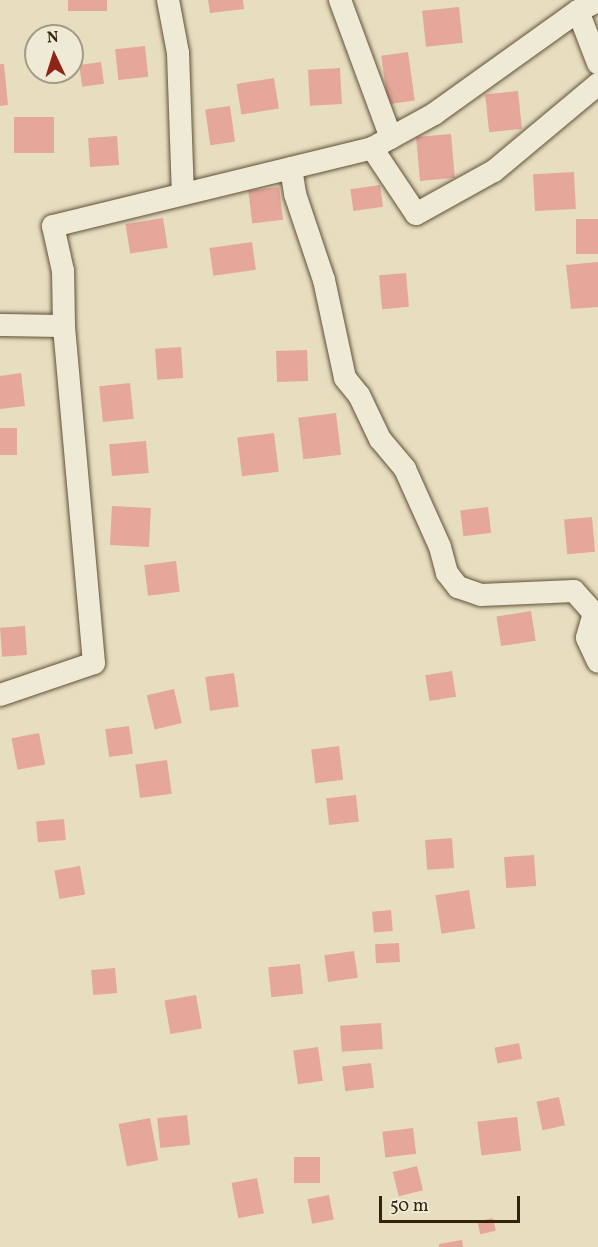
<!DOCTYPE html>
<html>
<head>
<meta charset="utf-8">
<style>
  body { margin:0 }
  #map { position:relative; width:598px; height:1247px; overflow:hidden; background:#e7dec0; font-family:Vollkorn,serif }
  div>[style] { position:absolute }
  .building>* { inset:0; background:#e4a79a; transform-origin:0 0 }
  .roads { filter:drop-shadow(0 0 2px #625138) drop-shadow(0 0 2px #625138) }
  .street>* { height:22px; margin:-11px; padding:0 11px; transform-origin:11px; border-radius:11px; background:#efead6 }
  span { translate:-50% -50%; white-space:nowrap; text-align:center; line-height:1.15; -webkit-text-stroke:4.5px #efead6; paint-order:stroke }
  .north { position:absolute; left:24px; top:24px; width:60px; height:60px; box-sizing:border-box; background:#efead6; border:2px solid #a59a84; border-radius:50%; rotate:356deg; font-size:16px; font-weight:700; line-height:24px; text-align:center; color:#35220a }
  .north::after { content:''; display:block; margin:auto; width:21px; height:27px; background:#8f2418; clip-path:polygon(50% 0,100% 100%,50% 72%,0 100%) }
  .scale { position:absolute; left:379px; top:1196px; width:141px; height:27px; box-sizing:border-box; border:3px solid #35220a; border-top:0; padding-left:8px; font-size:18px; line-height:21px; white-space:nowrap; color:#35220a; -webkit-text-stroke:4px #efead6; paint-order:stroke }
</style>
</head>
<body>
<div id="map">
  <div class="building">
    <div style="left:68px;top:0;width:39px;height:11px"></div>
    <div style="clip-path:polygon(208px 0,243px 0,244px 9px,210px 13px)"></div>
    <div style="left:459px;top:7px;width:36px;height:37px;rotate:84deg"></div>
    <div style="left:145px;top:46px;width:31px;height:30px;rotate:84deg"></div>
    <div style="left:408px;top:52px;width:49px;height:27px;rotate:82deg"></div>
    <div style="left:101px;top:62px;width:22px;height:22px;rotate:82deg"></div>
    <div style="clip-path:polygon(0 64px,4px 64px,8px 105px,0 106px)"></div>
    <div style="left:340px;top:68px;width:36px;height:32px;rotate:87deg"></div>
    <div style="left:274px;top:78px;width:31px;height:38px;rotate:81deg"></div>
    <div style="left:518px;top:91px;width:38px;height:33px;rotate:84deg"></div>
    <div style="left:230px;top:106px;width:36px;height:25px;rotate:82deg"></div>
    <div style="left:14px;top:117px;width:40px;height:36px"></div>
    <div style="left:451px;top:134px;width:44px;height:35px;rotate:85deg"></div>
    <div style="left:117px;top:136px;width:29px;height:29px;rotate:86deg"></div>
    <div style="left:574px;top:172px;width:37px;height:41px;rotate:87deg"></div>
    <div style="left:380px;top:185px;width:22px;height:30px;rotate:82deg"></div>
    <div style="left:279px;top:187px;width:33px;height:31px;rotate:83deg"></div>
    <div style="left:163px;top:218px;width:30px;height:38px;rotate:81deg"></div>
    <div style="left:598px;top:219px;width:35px;height:22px;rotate:90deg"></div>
    <div style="left:252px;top:242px;width:28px;height:43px;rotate:82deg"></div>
    <div style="clip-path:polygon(598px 262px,598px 307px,571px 309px,566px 265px)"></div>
    <div style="left:406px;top:273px;width:34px;height:27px;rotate:85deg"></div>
    <div style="left:181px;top:347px;width:31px;height:26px;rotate:86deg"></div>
    <div style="left:307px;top:350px;width:31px;height:31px;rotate:88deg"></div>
    <div style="clip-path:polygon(21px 373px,25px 406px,0 409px,0 376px)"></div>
    <div style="left:130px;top:383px;width:36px;height:31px;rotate:84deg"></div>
    <div style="left:336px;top:413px;width:42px;height:38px;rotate:83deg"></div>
    <div style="left:17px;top:428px;width:27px;height:17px;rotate:90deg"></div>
    <div style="left:274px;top:433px;width:39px;height:37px;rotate:83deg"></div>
    <div style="left:146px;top:441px;width:32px;height:37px;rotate:85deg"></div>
    <div style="left:112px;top:506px;width:39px;height:39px;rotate:3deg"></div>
    <div style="left:488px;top:507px;width:26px;height:28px;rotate:83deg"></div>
    <div style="left:592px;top:517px;width:35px;height:28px;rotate:85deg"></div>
    <div style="left:176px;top:561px;width:31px;height:32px;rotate:83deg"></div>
    <div style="left:531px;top:611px;width:30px;height:35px;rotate:81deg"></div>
    <div style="left:25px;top:626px;width:29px;height:25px;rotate:86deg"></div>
    <div style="left:452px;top:671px;width:26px;height:27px;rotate:81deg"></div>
    <div style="left:234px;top:673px;width:34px;height:29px;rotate:82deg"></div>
    <div style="left:174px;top:689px;width:35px;height:28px;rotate:77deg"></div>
    <div style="left:129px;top:726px;width:28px;height:24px;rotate:82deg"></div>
    <div style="left:39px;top:733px;width:32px;height:28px;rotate:79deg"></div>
    <div style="left:339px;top:746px;width:34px;height:28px;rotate:83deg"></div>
    <div style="left:167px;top:760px;width:34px;height:32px;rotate:82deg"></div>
    <div style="left:356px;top:795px;width:27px;height:30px;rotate:84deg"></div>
    <div style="left:64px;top:819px;width:21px;height:28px;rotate:85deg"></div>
    <div style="left:452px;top:838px;width:30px;height:27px;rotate:86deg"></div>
    <div style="left:534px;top:855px;width:31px;height:30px;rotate:86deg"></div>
    <div style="left:80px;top:866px;width:29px;height:26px;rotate:80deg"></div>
    <div style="left:469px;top:890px;width:39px;height:34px;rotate:81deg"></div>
    <div style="left:391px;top:910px;width:21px;height:19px;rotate:85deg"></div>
    <div style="left:399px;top:943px;width:19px;height:24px;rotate:87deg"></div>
    <div style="left:354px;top:951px;width:27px;height:30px;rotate:82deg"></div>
    <div style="left:300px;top:964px;width:30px;height:32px;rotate:84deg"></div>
    <div style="left:115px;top:968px;width:25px;height:24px;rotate:85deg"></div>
    <div style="left:196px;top:995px;width:34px;height:32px;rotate:80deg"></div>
    <div style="left:381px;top:1023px;width:26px;height:41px;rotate:86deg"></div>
    <div style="left:519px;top:1043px;width:16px;height:25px;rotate:79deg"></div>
    <div style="left:318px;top:1047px;width:34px;height:25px;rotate:82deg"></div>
    <div style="left:371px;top:1063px;width:25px;height:29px;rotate:83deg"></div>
    <div style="left:559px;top:1097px;width:29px;height:23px;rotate:78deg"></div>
    <div style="left:187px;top:1115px;width:30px;height:30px;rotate:84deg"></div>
    <div style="left:517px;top:1117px;width:34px;height:40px;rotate:83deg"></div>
    <div style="left:150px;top:1118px;width:43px;height:32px;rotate:79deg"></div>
    <div style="left:413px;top:1128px;width:26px;height:31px;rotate:83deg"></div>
    <div style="left:320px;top:1157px;width:26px;height:26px;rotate:90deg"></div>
    <div style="left:417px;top:1166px;width:25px;height:25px;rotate:76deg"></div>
    <div style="left:257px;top:1178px;width:36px;height:26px;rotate:79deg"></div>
    <div style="left:329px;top:1195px;width:25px;height:22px;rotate:79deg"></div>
    <div style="left:493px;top:1218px;width:13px;height:16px;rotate:77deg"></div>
    <div style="clip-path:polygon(462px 1240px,463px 1247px,439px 1247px,439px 1244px)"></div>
  </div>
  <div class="roads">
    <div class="street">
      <div style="left:168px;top:0;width:54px;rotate:79.3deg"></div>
      <div style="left:178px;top:53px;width:141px;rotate:88deg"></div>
      <div style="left:340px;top:0;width:147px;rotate:69.7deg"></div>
      <div style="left:578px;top:11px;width:56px;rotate:69deg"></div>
      <div style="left:372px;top:148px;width:79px;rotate:56.3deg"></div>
      <div style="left:416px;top:214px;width:89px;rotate:-28.9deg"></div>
      <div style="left:494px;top:171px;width:136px;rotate:-39.9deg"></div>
      <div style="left:291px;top:168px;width:26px;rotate:81deg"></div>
      <div style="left:295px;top:194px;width:91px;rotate:71.4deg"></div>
      <div style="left:324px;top:280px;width:100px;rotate:77.9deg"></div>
      <div style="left:345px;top:378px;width:22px;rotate:51deg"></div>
      <div style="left:359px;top:395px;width:49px;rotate:64.5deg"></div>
      <div style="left:380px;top:439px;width:39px;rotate:50deg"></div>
      <div style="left:405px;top:469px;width:85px;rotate:65.8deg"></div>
      <div style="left:440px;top:547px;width:27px;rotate:75deg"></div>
      <div style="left:447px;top:573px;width:18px;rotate:52deg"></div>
      <div style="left:458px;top:587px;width:24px;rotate:19deg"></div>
      <div style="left:481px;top:595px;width:93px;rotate:-2.5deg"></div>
      <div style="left:574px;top:591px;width:30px;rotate:48deg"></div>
      <div style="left:594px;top:613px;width:26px;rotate:106deg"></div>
      <div style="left:587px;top:638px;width:26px;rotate:65deg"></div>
      <div style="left:0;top:325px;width:64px;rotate:0.9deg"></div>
      <div style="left:0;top:695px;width:99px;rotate:-18.8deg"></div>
      <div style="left:94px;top:663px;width:338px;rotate:-95.1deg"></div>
      <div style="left:64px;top:326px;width:55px;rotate:-91deg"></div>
      <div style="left:63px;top:271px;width:46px;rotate:-102.5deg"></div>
      <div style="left:53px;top:226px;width:328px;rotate:-13.7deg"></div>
      <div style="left:372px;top:148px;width:71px;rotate:-28.7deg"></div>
      <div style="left:434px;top:114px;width:177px;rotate:-35.6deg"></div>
      <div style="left:578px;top:11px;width:22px;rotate:-27deg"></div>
    </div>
  </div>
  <div class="north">N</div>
  <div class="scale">50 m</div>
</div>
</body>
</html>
